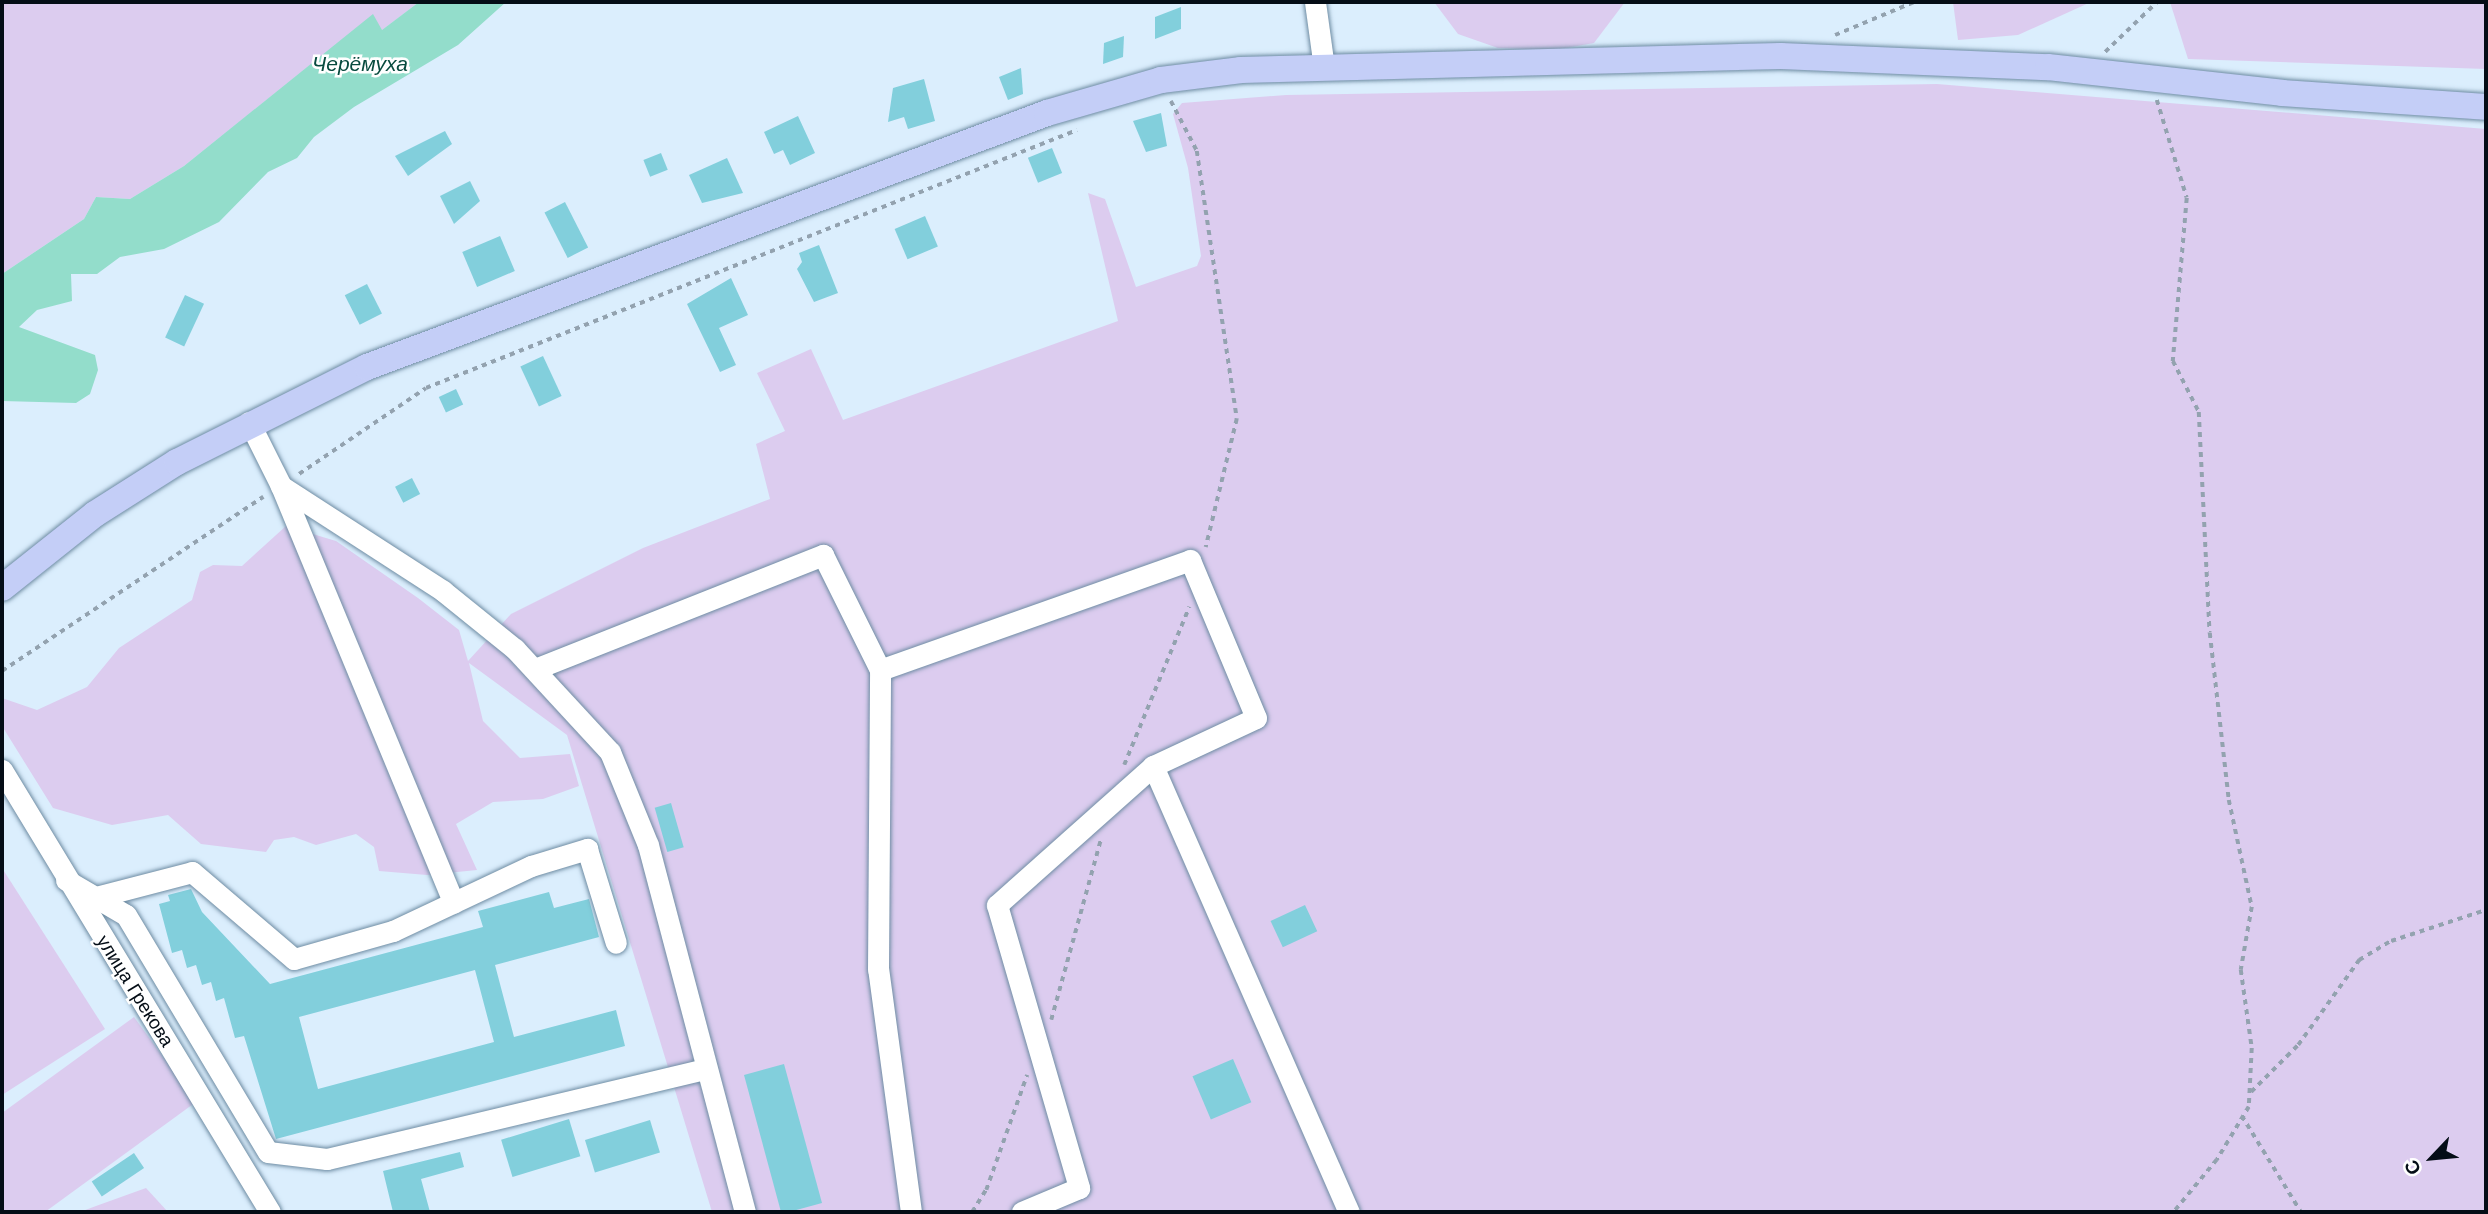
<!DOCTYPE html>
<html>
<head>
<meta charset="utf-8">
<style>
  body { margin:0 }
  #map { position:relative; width:2488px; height:1214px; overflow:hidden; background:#dbeefd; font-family:Helvetica,sans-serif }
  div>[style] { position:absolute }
  .green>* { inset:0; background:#dcccef }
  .water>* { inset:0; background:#93ddcb }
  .building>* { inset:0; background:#82cfdc; transform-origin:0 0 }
  .path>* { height:3.5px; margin-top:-1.75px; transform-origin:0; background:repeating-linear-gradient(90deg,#93a2af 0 5px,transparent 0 10px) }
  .roads { filter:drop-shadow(0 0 2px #6e8ca3) drop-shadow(0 0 2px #6e8ca3) }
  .minor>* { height:21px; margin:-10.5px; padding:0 10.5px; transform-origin:10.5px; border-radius:10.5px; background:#fff }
  .major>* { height:26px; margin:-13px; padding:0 13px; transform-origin:13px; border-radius:13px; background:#c4cef7 }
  span { translate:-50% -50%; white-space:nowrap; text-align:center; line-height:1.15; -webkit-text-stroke:5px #fff; paint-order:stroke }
  .street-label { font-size:19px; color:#040d16 }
  .water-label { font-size:21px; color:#084b3f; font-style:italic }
  .frame { position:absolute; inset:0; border:4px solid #040d16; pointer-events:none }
  .north { position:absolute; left:2397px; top:1123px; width:70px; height:70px; -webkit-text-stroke:5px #fff; paint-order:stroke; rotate:244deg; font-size:19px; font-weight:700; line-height:28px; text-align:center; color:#040d16 }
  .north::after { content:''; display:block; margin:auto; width:24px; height:32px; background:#040d16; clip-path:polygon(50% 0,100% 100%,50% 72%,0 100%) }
</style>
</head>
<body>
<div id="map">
  <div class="green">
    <div style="clip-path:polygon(2px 2px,419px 2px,381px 31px,373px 15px,184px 166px,130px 199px,96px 197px,84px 219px,2px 274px)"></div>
    <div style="clip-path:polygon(1434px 2px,1625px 2px,1594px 43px,1554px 50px,1498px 48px,1458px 34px)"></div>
    <div style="clip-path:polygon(1953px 2px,2091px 2px,2018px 35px,1958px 40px)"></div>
    <div style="clip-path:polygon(2170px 2px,2486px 2px,2486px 69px,2188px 59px)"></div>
    <div style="clip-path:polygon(1937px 84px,2486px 129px,2486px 1212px,712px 1212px,567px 735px,469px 663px,483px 721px,520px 758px,570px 754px,579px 786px,543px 799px,493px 802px,456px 824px,477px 870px,427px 875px,379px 871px,374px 847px,356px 834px,316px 845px,294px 837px,274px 840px,266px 852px,201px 844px,168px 815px,112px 825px,53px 808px,2px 726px,2px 698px,37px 710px,87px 687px,119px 648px,192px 600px,200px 572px,213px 565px,242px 566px,286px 526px,336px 541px,418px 598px,459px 630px,468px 661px,511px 614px,643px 548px,770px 499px,756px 444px,785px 431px,757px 373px,811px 349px,843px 420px,1118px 321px,1088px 193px,1105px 199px,1136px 287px,1197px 266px,1201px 256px,1188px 168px,1173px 114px,1182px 103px,1286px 95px)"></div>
    <div style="clip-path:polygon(2px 868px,105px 1029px,2px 1095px)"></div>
    <div style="clip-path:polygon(134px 1017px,196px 1102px,45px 1212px,2px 1212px,2px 1113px)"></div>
    <div style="clip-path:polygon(146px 1188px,168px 1212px,80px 1212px,96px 1206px)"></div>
  </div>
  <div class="water">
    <div style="clip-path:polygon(419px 2px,506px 2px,458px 45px,354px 107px,314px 137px,297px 158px,268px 172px,219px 222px,164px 249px,120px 257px,97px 274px,71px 274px,72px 301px,37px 310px,19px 327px,95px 355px,98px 370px,90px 394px,76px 403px,2px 401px,2px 274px,84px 219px,96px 197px,130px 199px,184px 166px,373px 14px,382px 30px)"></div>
  </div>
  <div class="building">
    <div style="clip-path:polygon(1181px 7px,1181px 29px,1155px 39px,1155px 17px)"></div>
    <div style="clip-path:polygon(1124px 36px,1123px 57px,1103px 64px,1104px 43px)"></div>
    <div style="clip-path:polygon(1021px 68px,1023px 94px,1008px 100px,999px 77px)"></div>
    <div style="clip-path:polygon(924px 79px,935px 121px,908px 129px,904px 117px,888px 122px,893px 88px)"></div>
    <div style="clip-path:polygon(1161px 113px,1167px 146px,1146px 152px,1133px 121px)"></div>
    <div style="clip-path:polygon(798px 116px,815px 153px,790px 165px,783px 150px,774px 154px,764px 132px)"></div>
    <div style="clip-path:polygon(445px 131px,452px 144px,408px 176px,395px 156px)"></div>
    <div style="left:1052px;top:148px;width:27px;height:26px;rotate:68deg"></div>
    <div style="left:661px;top:153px;width:18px;height:19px;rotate:68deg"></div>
    <div style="clip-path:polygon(727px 158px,743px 193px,702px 203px,689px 175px)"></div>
    <div style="clip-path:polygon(470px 181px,480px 201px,454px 224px,440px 196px)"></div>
    <div style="left:565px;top:202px;width:51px;height:23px;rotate:63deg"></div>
    <div style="left:925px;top:216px;width:33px;height:33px;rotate:67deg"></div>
    <div style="left:500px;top:236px;width:38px;height:41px;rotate:67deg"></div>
    <div style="clip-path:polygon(819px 245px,838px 293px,814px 302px,797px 269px,802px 262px,799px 253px)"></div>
    <div style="clip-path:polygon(731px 278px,748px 315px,719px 328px,736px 365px,720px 372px,687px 304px)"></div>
    <div style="left:367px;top:284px;width:33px;height:25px;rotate:63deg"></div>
    <div style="left:185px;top:295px;width:21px;height:47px;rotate:25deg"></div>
    <div style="left:543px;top:356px;width:44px;height:25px;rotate:65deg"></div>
    <div style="left:456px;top:389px;width:17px;height:19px;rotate:65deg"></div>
    <div style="left:412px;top:478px;width:18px;height:19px;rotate:63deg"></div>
    <div style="left:671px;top:803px;width:46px;height:17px;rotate:74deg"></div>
    <div style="clip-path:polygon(evenodd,191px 889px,202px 912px,270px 984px,483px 927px,478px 911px,549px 892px,554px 908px,589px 899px,599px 937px,495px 965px,514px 1037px,616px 1010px,625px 1046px,276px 1139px,244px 1036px,235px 1038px,224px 998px,216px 1001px,211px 982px,202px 985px,196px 965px,187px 968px,182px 950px,172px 953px,159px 904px,170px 901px,168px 895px,191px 889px,475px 970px,494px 1042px,318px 1089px,299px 1017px,475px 970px)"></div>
    <div style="left:1305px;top:905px;width:29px;height:38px;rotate:65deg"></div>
    <div style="left:1233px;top:1059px;width:47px;height:44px;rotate:67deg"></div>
    <div style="clip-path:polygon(784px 1064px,822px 1203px,789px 1212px,781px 1212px,744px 1075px)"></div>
    <div style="left:569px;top:1119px;width:39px;height:71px;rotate:73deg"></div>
    <div style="left:650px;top:1120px;width:34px;height:68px;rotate:73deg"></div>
    <div style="clip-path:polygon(460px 1152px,464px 1167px,421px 1179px,430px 1212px,393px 1212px,383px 1171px)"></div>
    <div style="left:134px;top:1153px;width:18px;height:51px;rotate:56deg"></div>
  </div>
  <div class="path">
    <div style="left:1835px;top:35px;width:86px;rotate:-22.7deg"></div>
    <div style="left:2105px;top:52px;width:72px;rotate:-43.9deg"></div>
    <div style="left:2157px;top:100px;width:102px;rotate:73deg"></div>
    <div style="left:2187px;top:198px;width:164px;rotate:94.9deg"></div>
    <div style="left:2173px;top:361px;width:57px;rotate:63deg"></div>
    <div style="left:2199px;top:412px;width:221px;rotate:87.2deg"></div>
    <div style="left:2210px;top:633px;width:168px;rotate:83.5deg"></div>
    <div style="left:2229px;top:800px;width:109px;rotate:77.9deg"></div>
    <div style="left:2252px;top:907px;width:64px;rotate:99.9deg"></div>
    <div style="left:2241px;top:970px;width:79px;rotate:82deg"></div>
    <div style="left:2252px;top:1048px;width:59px;rotate:92.9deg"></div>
    <div style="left:2249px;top:1107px;width:62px;rotate:121.1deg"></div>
    <div style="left:2217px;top:1160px;width:67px;rotate:129.6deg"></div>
    <div style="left:1171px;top:101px;width:56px;rotate:62.5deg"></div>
    <div style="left:1197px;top:151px;width:271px;rotate:81.5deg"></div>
    <div style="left:1237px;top:419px;width:132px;rotate:103.6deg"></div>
    <div style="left:299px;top:474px;width:153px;rotate:-34.1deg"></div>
    <div style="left:426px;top:388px;width:700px;rotate:-21.62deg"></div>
    <div style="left:2px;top:671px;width:314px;rotate:-33.7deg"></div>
    <div style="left:1124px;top:765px;width:171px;rotate:-67.6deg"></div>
    <div style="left:1051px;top:1020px;width:188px;rotate:-74.6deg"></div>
    <div style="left:2251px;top:1092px;width:66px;rotate:-45deg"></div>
    <div style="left:2298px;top:1045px;width:105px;rotate:-54.3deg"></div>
    <div style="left:2359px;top:960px;width:37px;rotate:-31deg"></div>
    <div style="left:2391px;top:941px;width:100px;rotate:-18.1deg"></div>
    <div style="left:2242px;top:1116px;width:113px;rotate:58.4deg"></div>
    <div style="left:972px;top:1212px;width:26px;rotate:-58deg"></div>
    <div style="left:986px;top:1190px;width:122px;rotate:-70.4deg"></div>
  </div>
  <div class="roads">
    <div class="minor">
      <div style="left:1315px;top:2px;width:67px;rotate:82.2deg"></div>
      <div style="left:249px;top:422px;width:72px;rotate:63.4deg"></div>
      <div style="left:281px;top:486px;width:193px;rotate:32.9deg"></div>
      <div style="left:443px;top:591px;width:92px;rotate:38.9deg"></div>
      <div style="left:515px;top:649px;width:140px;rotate:47.3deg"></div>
      <div style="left:610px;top:752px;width:100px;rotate:67.8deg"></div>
      <div style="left:648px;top:845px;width:380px;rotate:75.2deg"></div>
      <div style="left:281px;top:486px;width:451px;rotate:67.5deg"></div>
      <div style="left:535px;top:669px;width:310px;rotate:-21.6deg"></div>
      <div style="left:823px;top:555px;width:128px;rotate:63.6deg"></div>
      <div style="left:1153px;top:766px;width:487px;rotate:66.3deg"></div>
      <div style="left:2px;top:770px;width:517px;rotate:58.77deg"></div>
      <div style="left:66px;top:880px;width:69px;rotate:30.3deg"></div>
      <div style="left:126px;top:915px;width:276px;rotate:59.1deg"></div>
      <div style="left:268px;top:1152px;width:59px;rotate:6.8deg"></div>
      <div style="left:327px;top:1159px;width:390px;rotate:-13.4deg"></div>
      <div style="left:100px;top:896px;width:95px;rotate:-14.6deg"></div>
      <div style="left:192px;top:872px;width:134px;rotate:40.5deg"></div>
      <div style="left:294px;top:959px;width:103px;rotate:-15.8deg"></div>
      <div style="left:393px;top:931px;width:153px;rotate:-25.2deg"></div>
      <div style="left:531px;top:866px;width:59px;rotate:-16.9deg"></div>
      <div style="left:587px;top:849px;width:98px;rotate:72.9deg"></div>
      <div style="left:911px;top:1212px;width:245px;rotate:-97.7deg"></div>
      <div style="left:878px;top:969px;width:299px;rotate:-89.6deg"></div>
      <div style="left:880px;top:670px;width:329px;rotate:-19.5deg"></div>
      <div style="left:1190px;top:560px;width:171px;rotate:67.3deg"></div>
      <div style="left:1256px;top:718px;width:114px;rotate:155deg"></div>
      <div style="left:1153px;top:766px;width:209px;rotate:138.3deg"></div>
      <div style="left:997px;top:905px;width:295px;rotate:73.8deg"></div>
      <div style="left:1079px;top:1188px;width:62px;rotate:157.2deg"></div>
    </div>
    <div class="major">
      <div style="left:2px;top:588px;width:119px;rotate:-38.5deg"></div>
      <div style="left:95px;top:514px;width:97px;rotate:-32.4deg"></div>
      <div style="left:177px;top:462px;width:212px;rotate:-26.6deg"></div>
      <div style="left:367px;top:367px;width:726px;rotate:-20.48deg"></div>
      <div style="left:1047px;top:113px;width:119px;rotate:-16.1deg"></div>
      <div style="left:1161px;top:80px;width:81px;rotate:-7.1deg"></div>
      <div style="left:1241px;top:70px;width:540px;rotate:-1.49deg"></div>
      <div style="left:1781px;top:56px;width:267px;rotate:2.4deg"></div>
      <div style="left:2048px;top:67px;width:235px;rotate:6.3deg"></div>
      <div style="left:2282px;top:93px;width:204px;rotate:3.9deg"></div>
    </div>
  </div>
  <div class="street-label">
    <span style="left:135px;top:991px;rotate:58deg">улица Грекова</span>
  </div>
  <div class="water-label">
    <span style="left:360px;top:64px">Черёмуха</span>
  </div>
  <div class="frame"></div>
  <div class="north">С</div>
</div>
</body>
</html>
